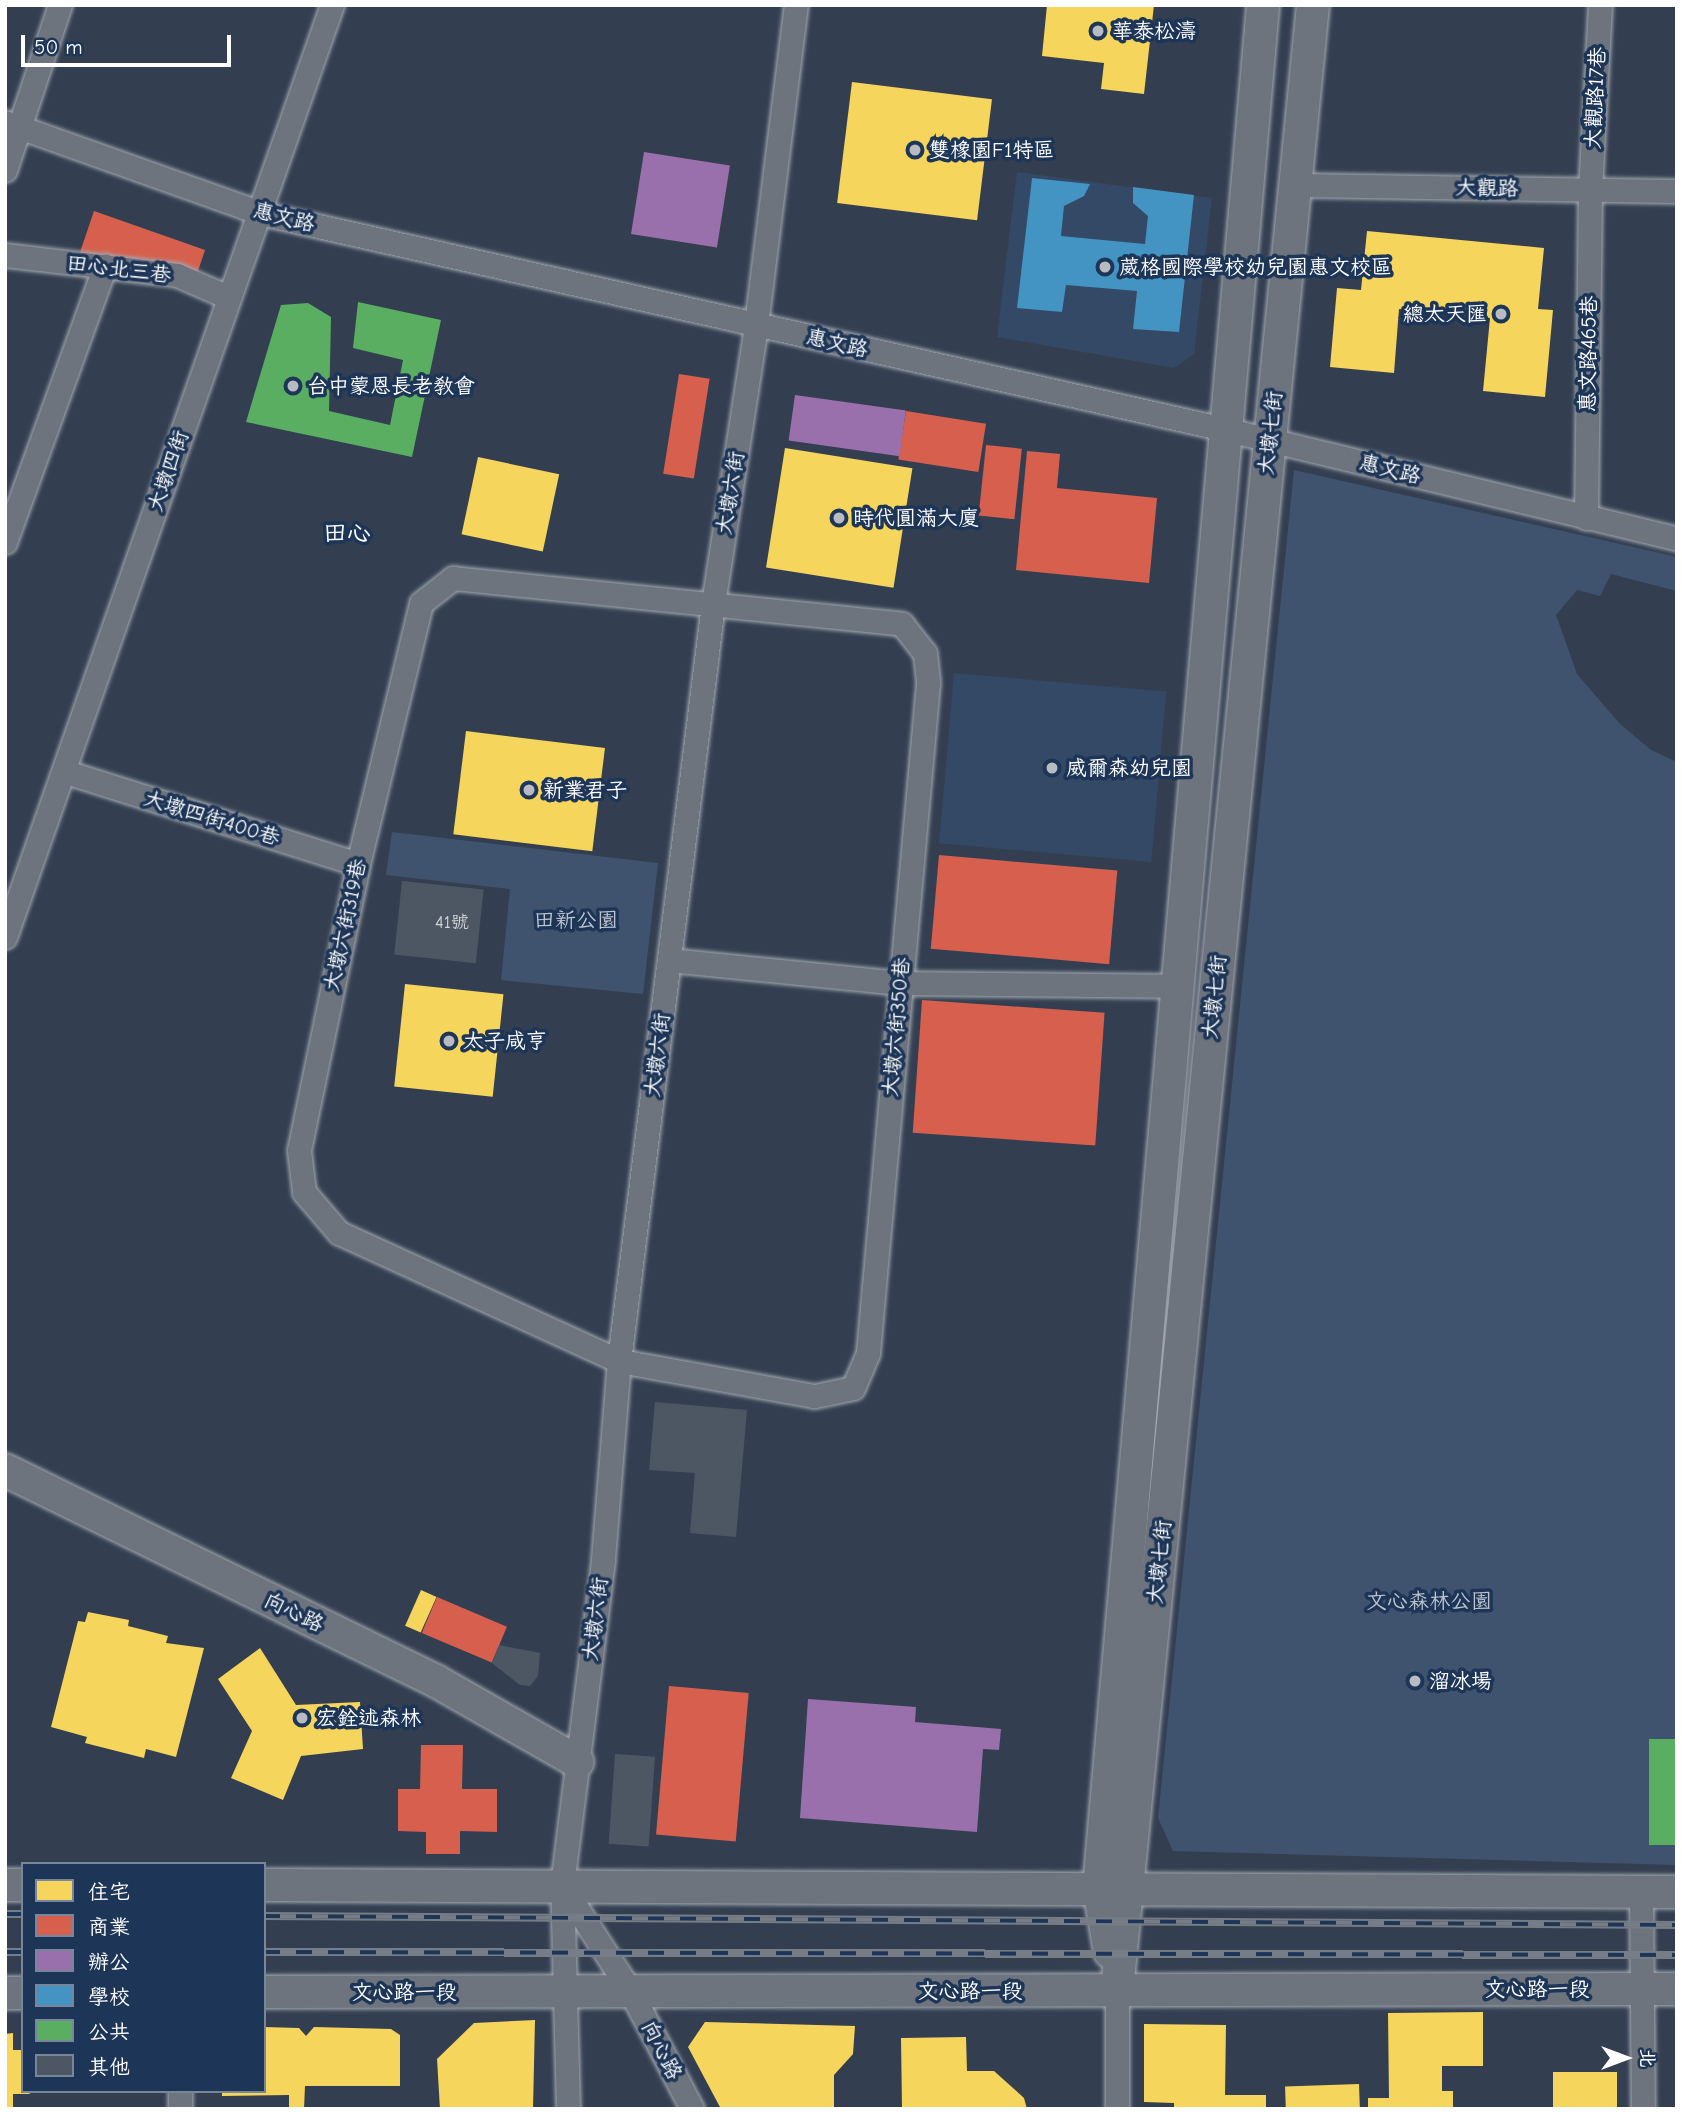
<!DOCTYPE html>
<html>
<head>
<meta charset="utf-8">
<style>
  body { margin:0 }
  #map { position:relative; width:1682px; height:2114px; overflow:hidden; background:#333f51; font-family:"Comic Neue","LXGW WenKai TC",sans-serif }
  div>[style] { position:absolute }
  .built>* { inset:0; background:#344965; transform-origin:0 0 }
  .green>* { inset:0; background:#40536e }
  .homes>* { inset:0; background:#f6d55c; transform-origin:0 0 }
  .shops>* { inset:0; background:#d6604d; transform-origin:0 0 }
  .offices>* { inset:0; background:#9970ab; transform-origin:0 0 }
  .schools>* { inset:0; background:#4393c3 }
  .public>* { inset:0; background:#5aae61; transform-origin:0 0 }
  .building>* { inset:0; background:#4d5764; transform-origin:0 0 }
  .roads { filter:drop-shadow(0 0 2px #a3a9b1) drop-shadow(0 0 2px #a3a9b1) }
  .street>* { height:23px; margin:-11.5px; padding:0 11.5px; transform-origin:11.5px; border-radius:11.5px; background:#6e747e }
  .secondary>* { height:32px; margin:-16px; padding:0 16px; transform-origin:16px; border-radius:16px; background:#6e747e }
  .rail>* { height:8px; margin-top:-4px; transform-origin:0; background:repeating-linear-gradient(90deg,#1d3557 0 16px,#767d86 0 32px); box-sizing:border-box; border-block:2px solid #767d86 }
  .dots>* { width:19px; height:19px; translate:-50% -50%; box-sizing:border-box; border:4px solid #1d3557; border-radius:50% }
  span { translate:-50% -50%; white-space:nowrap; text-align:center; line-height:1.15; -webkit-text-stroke:7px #1d3557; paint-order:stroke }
  .number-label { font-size:18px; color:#d2d5d8 }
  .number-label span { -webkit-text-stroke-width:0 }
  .poi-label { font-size:21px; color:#fff }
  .left { translate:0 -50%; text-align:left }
  .right { translate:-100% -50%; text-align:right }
  .street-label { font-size:21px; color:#fff }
  .park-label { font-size:21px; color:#bdc4ce }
  .quarter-label { font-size:24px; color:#fff }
  .frame { position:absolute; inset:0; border:7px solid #fff; pointer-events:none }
  .legend { position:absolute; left:21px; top:1862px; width:245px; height:231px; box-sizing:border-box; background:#1d3557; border:2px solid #77869a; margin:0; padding:9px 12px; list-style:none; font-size:21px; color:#fff }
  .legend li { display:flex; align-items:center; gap:14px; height:35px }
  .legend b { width:35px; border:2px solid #77869a }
  .north { position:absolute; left:1591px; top:2023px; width:70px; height:70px; -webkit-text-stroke:5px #1d3557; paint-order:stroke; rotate:90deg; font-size:19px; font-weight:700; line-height:28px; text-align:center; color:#fff }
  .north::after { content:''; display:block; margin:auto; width:24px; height:32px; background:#fff; clip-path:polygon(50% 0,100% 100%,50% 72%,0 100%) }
  .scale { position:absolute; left:21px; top:35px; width:210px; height:32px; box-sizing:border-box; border:4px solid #fff; border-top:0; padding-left:9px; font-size:21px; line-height:24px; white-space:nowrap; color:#fff; -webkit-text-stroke:5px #1d3557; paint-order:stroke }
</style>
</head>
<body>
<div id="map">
  <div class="built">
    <div style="clip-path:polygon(1017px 172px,1212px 198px,1194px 354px,1174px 368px,997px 337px)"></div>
    <div style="left:954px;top:673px;width:213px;height:171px;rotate:5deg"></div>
  </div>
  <div class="green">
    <div style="clip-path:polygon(1294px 470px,1677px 557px,1677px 591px,1611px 574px,1600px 596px,1577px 590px,1556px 615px,1577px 674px,1619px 723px,1651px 750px,1677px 762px,1677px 1865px,1173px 1851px,1158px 1818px)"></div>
    <div style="clip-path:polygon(392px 832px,658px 863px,643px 994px,501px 980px,510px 889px,386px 875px)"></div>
  </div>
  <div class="homes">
    <div style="clip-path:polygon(1047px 5px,1154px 5px,1144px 94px,1101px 89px,1104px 63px,1042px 56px)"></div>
    <div style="left:852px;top:82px;width:141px;height:122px;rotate:7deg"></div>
    <div style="clip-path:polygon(1367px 231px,1544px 248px,1538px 309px,1553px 310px,1545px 397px,1483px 391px,1490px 318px,1399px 309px,1394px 373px,1330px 367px,1337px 288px,1361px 290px)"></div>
    <div style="left:785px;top:448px;width:129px;height:121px;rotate:9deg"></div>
    <div style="left:478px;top:457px;width:83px;height:79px;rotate:12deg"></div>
    <div style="left:466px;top:731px;width:140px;height:104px;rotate:7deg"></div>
    <div style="left:405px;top:984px;width:99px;height:103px;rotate:6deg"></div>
    <div style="left:421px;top:1590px;width:17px;height:39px;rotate:24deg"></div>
    <div style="clip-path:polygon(88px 1612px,129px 1620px,128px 1626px,168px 1636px,166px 1643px,204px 1648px,176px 1757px,146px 1749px,144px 1758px,85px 1743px,87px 1737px,51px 1727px,78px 1621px,85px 1622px)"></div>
    <div style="clip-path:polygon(260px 1648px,296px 1705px,360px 1702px,363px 1749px,301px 1756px,283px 1800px,231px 1778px,252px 1731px,218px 1679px)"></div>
    <div style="clip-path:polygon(1483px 2012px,1483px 2066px,1442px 2066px,1442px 2091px,1453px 2091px,1453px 2109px,1368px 2109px,1368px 2098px,1389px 2098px,1388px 2013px)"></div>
    <div style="clip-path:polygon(535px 2020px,533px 2109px,440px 2109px,437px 2059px,474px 2023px)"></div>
    <div style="clip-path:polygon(705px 2022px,855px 2026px,853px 2054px,834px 2075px,834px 2109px,721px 2109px,688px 2047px)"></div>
    <div style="clip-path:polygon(1144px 2024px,1226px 2025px,1225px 2095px,1266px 2095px,1266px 2109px,1174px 2109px,1174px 2103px,1144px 2102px)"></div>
    <div style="clip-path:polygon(264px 2027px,299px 2028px,306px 2036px,314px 2027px,391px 2029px,400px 2035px,400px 2086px,305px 2086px,304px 2109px,289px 2109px,289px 2095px,222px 2096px,222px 2091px,264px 2091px)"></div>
    <div style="clip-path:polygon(13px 2033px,13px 2050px,23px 2050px,23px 2091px,31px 2094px,13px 2094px,13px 2109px,5px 2109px,5px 2034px)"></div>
    <div style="clip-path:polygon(966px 2037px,967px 2071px,994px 2071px,1024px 2098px,1027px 2109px,902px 2109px,901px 2038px)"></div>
    <div style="left:1617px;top:2072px;width:37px;height:64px;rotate:90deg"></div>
    <div style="left:1359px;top:2084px;width:25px;height:74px;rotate:88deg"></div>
  </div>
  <div class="shops">
    <div style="clip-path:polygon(94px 211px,205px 250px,193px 286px,76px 264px)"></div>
    <div style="left:679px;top:374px;width:31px;height:101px;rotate:9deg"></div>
    <div style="left:906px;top:411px;width:81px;height:49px;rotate:9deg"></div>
    <div style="left:986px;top:445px;width:36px;height:71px;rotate:6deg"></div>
    <div style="clip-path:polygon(1027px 451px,1060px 454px,1057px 488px,1157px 498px,1149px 583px,1016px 570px)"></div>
    <div style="left:939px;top:855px;width:179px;height:94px;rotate:5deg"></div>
    <div style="left:922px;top:1000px;width:183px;height:133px;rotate:4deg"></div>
    <div style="left:437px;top:1597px;width:76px;height:39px;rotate:23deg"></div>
    <div style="left:669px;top:1686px;width:80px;height:149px;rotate:5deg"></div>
    <div style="clip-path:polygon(421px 1745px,463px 1745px,462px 1789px,497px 1789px,497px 1832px,460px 1831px,460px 1854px,426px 1854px,426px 1832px,398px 1831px,398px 1789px,420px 1789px)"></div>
  </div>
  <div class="offices">
    <div style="left:644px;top:152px;width:87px;height:83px;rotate:9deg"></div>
    <div style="left:795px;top:395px;width:112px;height:46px;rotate:8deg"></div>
    <div style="clip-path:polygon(808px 1699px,916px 1707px,915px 1722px,1001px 1729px,999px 1750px,983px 1749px,977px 1832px,800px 1818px)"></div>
  </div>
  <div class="schools">
    <div style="clip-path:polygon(1032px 178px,1090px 184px,1084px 196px,1064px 206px,1061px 236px,1145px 244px,1148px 216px,1133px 203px,1133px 187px,1194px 195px,1179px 332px,1133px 329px,1137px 291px,1066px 285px,1062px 312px,1017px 308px)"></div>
  </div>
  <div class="public">
    <div style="clip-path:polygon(358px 302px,441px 320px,412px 457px,246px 422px,281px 305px,308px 303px,331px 317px,329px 411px,390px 425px,403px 360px,353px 348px)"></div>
    <div style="left:1649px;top:1739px;width:28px;height:106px"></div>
  </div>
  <div class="building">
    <div style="left:402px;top:881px;width:82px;height:74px;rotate:6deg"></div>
    <div style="clip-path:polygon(655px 1402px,747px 1410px,736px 1537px,690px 1533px,695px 1473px,649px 1470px)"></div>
    <div style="clip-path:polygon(499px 1645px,540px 1653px,538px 1676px,530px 1686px,520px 1685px,492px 1663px)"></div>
    <div style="left:615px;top:1754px;width:40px;height:90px;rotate:4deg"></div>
  </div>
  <div class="roads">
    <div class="street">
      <div style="left:5px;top:122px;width:271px;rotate:19.6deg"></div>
      <div style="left:260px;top:213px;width:988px;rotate:12.63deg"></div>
      <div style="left:1224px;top:429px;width:466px;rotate:13.6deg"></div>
      <div style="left:5px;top:170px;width:174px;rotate:-71.6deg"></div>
      <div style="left:1296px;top:185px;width:381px;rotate:0.9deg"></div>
      <div style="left:5px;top:255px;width:173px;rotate:6.6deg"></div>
      <div style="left:177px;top:275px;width:56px;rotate:23.3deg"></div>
      <div style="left:1586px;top:518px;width:328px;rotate:-89.3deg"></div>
      <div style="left:1590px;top:190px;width:185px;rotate:-86.9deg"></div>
      <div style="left:5px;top:542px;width:294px;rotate:-70.1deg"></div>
      <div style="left:453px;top:578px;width:451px;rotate:5.8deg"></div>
      <div style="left:902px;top:624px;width:37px;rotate:52deg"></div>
      <div style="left:925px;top:653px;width:30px;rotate:84deg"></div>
      <div style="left:928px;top:683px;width:673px;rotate:95.12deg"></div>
      <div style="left:868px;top:1353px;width:38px;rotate:113deg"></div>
      <div style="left:853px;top:1388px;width:40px;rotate:168deg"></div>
      <div style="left:814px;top:1396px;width:198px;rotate:-169.8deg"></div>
      <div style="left:619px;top:1361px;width:308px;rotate:-155.4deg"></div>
      <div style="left:339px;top:1233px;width:54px;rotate:-130.5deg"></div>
      <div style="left:304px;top:1192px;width:42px;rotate:-96.8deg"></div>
      <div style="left:299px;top:1150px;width:292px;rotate:-78.3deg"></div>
      <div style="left:358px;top:864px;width:268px;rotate:-76.4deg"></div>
      <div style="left:421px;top:603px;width:41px;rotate:-38deg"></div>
      <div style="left:66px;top:772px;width:306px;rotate:17.5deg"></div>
      <div style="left:5px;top:937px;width:988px;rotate:-70.67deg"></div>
      <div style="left:669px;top:960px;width:232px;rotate:5.7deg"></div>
      <div style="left:900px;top:983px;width:279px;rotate:0.6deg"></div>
      <div style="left:564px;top:1888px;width:126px;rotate:57.3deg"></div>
      <div style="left:632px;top:1994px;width:130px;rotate:62.4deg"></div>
      <div style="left:1641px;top:1891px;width:218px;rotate:89.5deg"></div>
      <div style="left:1117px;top:1990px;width:119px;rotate:90deg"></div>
      <div style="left:180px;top:2091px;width:18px;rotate:90deg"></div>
      <div style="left:568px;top:2109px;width:224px;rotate:-91.5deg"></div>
      <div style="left:562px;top:1885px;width:329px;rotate:-82.8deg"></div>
      <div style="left:603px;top:1559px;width:199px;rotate:-85.4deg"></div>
      <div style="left:619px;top:1361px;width:763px;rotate:-82.92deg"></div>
      <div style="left:713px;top:604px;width:282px;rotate:-81.2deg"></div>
      <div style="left:756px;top:325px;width:322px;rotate:-82.9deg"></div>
    </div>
    <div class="secondary">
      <div style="left:5px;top:1470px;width:480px;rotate:26.1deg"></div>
      <div style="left:436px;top:1681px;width:163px;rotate:29.7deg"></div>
      <div style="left:5px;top:1885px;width:18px"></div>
      <div style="left:264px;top:1885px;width:1413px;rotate:0.28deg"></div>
      <div style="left:1110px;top:1952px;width:65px;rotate:-99.8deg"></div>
      <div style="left:1099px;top:1888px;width:1890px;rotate:-85.02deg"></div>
      <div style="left:1117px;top:1990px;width:1995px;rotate:-84.36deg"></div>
      <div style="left:264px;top:1992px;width:1413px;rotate:-0.12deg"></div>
      <div style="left:5px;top:1993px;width:18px"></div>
    </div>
  </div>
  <div class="rail">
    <div style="left:5px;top:1914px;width:18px"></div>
    <div style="left:264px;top:1916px;width:1413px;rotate:0.36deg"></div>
    <div style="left:5px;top:1952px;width:18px"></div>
    <div style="left:264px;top:1952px;width:1413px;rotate:0.12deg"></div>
  </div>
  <div class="dots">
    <div style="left:1098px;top:31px;background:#b8bcc2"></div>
    <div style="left:915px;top:150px;background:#b8bcc2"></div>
    <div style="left:1105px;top:267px;background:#b8bcc2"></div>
    <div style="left:1501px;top:314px;background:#b8bcc2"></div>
    <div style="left:293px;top:386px;background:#b8bcc2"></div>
    <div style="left:839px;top:518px;background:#b8bcc2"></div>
    <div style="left:1052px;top:768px;background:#b8bcc2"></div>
    <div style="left:529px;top:790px;background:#b8bcc2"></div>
    <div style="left:449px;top:1041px;background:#b8bcc2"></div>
    <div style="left:1415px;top:1681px;background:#b8bcc2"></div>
    <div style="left:302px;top:1718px;background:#b8bcc2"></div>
  </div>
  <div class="number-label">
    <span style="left:452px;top:923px">41號</span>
  </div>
  <div class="poi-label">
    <span class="left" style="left:1112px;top:31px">華泰松濤</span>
    <span class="left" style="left:929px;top:150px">雙橡園F1特區</span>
    <span class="left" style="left:1119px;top:267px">葳格國際學校幼兒園惠文校區</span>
    <span class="right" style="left:1487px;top:314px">總太天匯</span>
    <span class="left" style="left:307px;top:386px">台中蒙恩長老教會</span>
    <span class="left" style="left:853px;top:518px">時代圓滿大廈</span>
    <span class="left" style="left:1066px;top:768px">威爾森幼兒園</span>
    <span class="left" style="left:543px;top:790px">新業君子</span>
    <span class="left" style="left:463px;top:1041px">太子咸亨</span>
    <span class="left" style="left:1429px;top:1681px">溜冰場</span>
    <span class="left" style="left:316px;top:1718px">宏銓述森林</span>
  </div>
  <div class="street-label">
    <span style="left:1595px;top:98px;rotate:-87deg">大觀路17巷</span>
    <span style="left:1487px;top:188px;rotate:1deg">大觀路</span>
    <span style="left:284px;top:217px;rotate:14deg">惠文路</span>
    <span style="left:119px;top:269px;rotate:7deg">田心北三巷</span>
    <span style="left:837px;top:343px;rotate:13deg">惠文路</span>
    <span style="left:1588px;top:354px;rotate:-89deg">惠文路465巷</span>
    <span style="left:1270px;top:433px;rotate:-84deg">大墩七街</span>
    <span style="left:1390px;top:469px;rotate:14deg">惠文路</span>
    <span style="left:168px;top:471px;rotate:-71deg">大墩四街</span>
    <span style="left:730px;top:493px;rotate:-81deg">大墩六街</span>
    <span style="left:212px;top:818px;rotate:17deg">大墩四街400巷</span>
    <span style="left:345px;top:925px;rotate:-78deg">大墩六街319巷</span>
    <span style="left:1214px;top:997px;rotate:-84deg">大墩七街</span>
    <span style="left:896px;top:1027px;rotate:-85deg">大墩六街350巷</span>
    <span style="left:657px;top:1055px;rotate:-83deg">大墩六街</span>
    <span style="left:1159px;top:1562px;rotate:-84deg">大墩七街</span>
    <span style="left:294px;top:1612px;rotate:26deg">向心路</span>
    <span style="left:595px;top:1619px;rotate:-83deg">大墩六街</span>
    <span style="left:1537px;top:1989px">文心路一段</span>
    <span style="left:970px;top:1991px">文心路一段</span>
    <span style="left:404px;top:1992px">文心路一段</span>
    <span style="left:662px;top:2050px;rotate:63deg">向心路</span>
  </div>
  <div class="park-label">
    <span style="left:576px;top:920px">田新公園</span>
    <span style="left:1429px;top:1601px">文心森林公園</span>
  </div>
  <div class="quarter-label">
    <span style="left:347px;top:534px">田心</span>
  </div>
  <div class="frame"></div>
  <ul class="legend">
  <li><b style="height:19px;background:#f6d55c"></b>住宅</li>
  <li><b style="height:19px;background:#d6604d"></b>商業</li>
  <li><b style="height:19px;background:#9970ab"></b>辦公</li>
  <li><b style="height:19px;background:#4393c3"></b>學校</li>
  <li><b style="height:19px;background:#5aae61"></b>公共</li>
  <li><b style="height:19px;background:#4d5764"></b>其他</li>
  </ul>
  <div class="north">北</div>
  <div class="scale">50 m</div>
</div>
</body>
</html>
